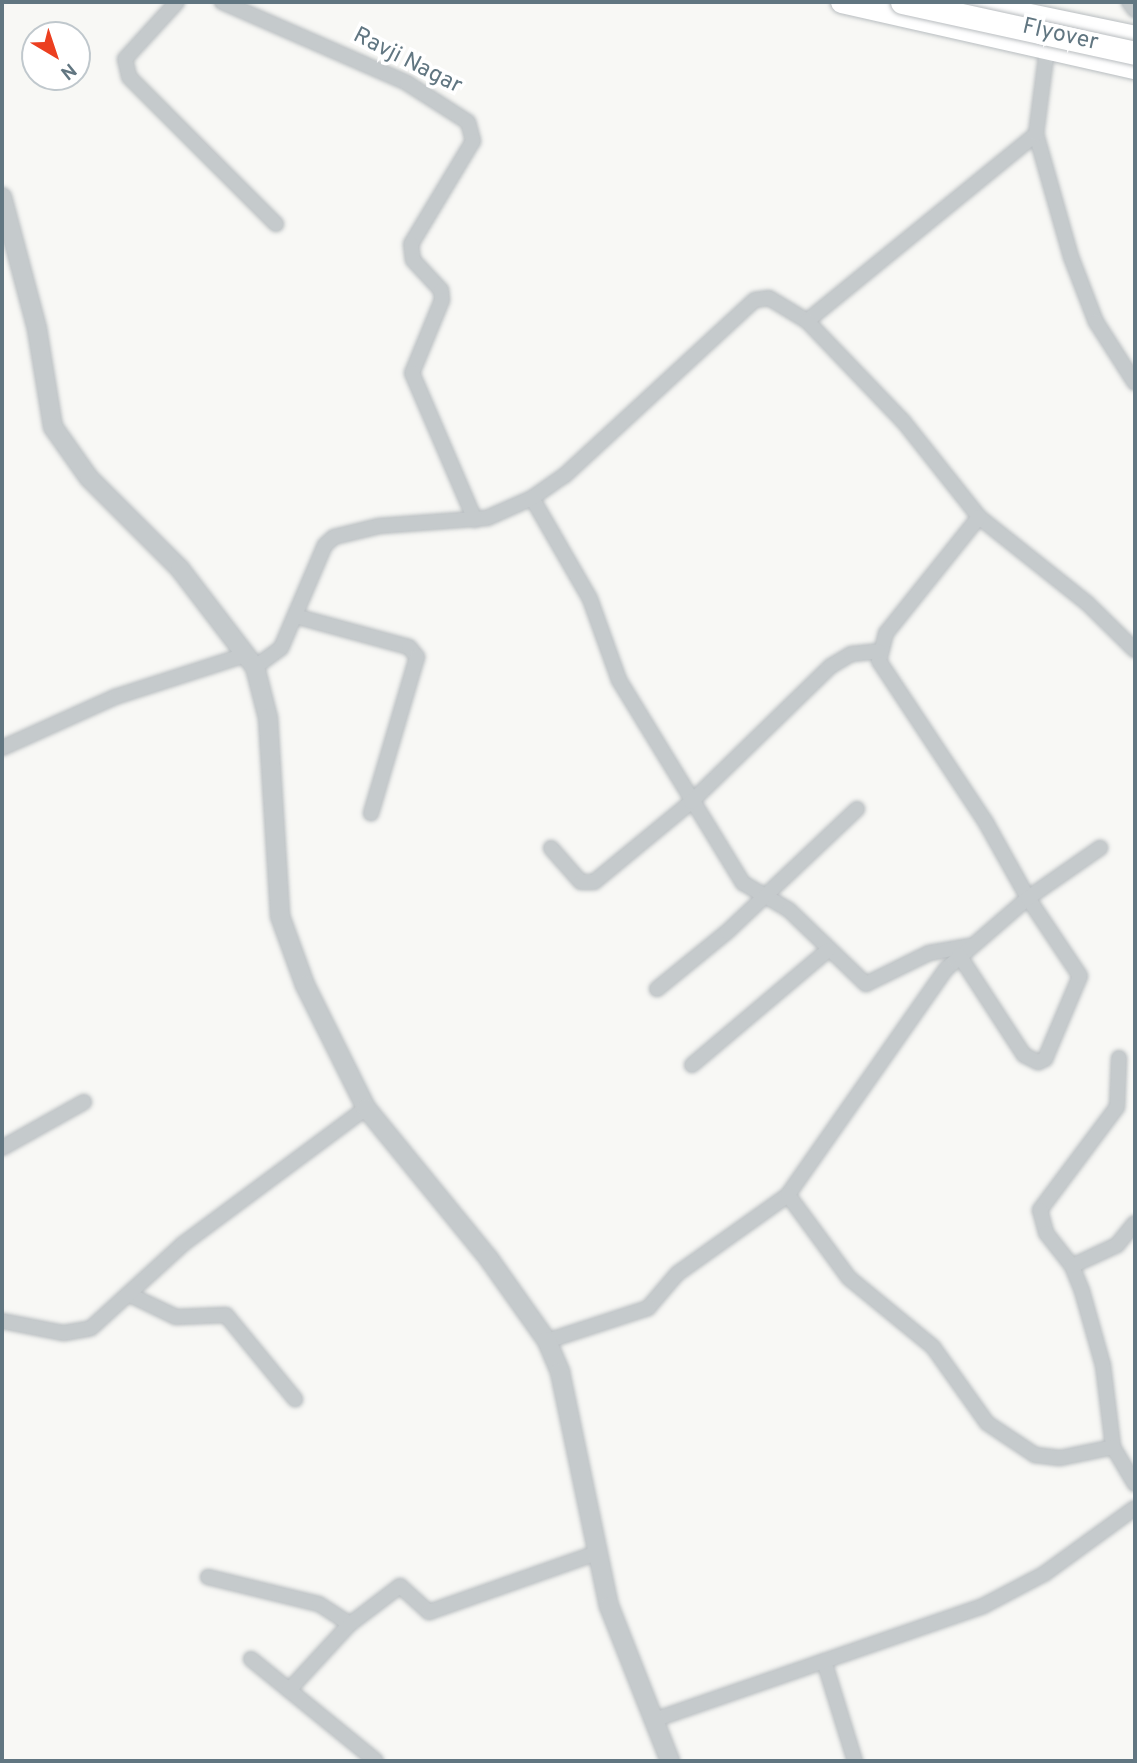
<!DOCTYPE html>
<html>
<head>
<meta charset="utf-8">
<style>
  body { margin:0 }
  #map { position:relative; width:1137px; height:1763px; overflow:hidden; background:#f8f8f5; font-family:Overpass,sans-serif }
  div>[style] { position:absolute }
  .roads { filter:drop-shadow(0 0 2px #b8bdc0) drop-shadow(0 0 2px #b8bdc0) }
  .minor>* { height:14px; margin:-7px; padding:0 7px; transform-origin:7px; border-radius:7px; background:#c5cacc }
  .tertiary>* { height:18px; margin:-9px; padding:0 9px; transform-origin:9px; border-radius:9px; background:#c5cacc }
  .primary>* { height:21px; margin:-10.5px; padding:0 10.5px; transform-origin:10.5px; border-radius:10.5px; background:#fff }
  .bridges { filter:drop-shadow(0 0 2px #b9bdc0) drop-shadow(0 0 2px #b9bdc0) }
  .trunk-bridge>* { height:23px; margin:-11.5px; padding:0 11.5px; transform-origin:11.5px; border-radius:11.5px; background:#fff }
  span { translate:-50% -50%; white-space:nowrap; text-align:center; line-height:1.15; -webkit-text-stroke:7px #fff; paint-order:stroke }
  .street-label { font-size:23px; color:#617681 }
  .frame { position:absolute; inset:0; border:4px solid #617681; pointer-events:none }
  .north { position:absolute; left:21px; top:21px; width:70px; height:70px; box-sizing:border-box; background:#fff; border:2px solid #c0c8cd; border-radius:50%; rotate:141deg; font-size:19px; font-weight:700; line-height:28px; text-align:center; color:#617681 }
  .north::after { content:''; display:block; margin:auto; width:24px; height:32px; background:#ec3f20; clip-path:polygon(50% 0,100% 100%,50% 72%,0 100%) }
</style>
</head>
<body>
<div id="map">
  <div class="roads">
    <div class="minor">
      <div style="left:177px;top:2px;width:77px;rotate:132.4deg"></div>
      <div style="left:125px;top:59px;width:18px;rotate:77deg"></div>
      <div style="left:129px;top:77px;width:208px;rotate:45deg"></div>
      <div style="left:222px;top:2px;width:202px;rotate:23.6deg"></div>
      <div style="left:407px;top:83px;width:72px;rotate:32.6deg"></div>
      <div style="left:468px;top:122px;width:20px;rotate:75deg"></div>
      <div style="left:473px;top:141px;width:120px;rotate:121deg"></div>
      <div style="left:411px;top:244px;width:16px;rotate:83deg"></div>
      <div style="left:413px;top:260px;width:41px;rotate:47deg"></div>
      <div style="left:441px;top:290px;width:10px;rotate:84deg"></div>
      <div style="left:442px;top:300px;width:79px;rotate:112.3deg"></div>
      <div style="left:412px;top:373px;width:160px;rotate:66.8deg"></div>
      <div style="left:1129px;top:2px;width:10px;rotate:53deg"></div>
      <div style="left:1036px;top:134px;width:128px;rotate:74.1deg"></div>
      <div style="left:1071px;top:257px;width:70px;rotate:69deg"></div>
      <div style="left:1096px;top:322px;width:72px;rotate:57.4deg"></div>
      <div style="left:807px;top:321px;width:296px;rotate:-39.2deg"></div>
      <div style="left:1036px;top:134px;width:94px;rotate:-82.6deg"></div>
      <div style="left:532px;top:498px;width:116px;rotate:60.1deg"></div>
      <div style="left:590px;top:599px;width:86px;rotate:70.3deg"></div>
      <div style="left:619px;top:680px;width:238px;rotate:58.6deg"></div>
      <div style="left:743px;top:883px;width:53px;rotate:30.4deg"></div>
      <div style="left:789px;top:910px;width:107px;rotate:43.9deg"></div>
      <div style="left:866px;top:984px;width:70px;rotate:-26.2deg"></div>
      <div style="left:929px;top:953px;width:41px;rotate:-9.9deg"></div>
      <div style="left:979px;top:517px;width:138px;rotate:38.5deg"></div>
      <div style="left:1087px;top:603px;width:67px;rotate:44.4deg"></div>
      <div style="left:295px;top:616px;width:118px;rotate:15.2deg"></div>
      <div style="left:409px;top:647px;width:13px;rotate:51deg"></div>
      <div style="left:417px;top:657px;width:163px;rotate:106.4deg"></div>
      <div style="left:255px;top:667px;width:32px;rotate:-36deg"></div>
      <div style="left:281px;top:648px;width:112px;rotate:-66.9deg"></div>
      <div style="left:325px;top:545px;width:12px;rotate:-42deg"></div>
      <div style="left:334px;top:537px;width:46px;rotate:-13.7deg"></div>
      <div style="left:379px;top:526px;width:108px;rotate:-4.2deg"></div>
      <div style="left:487px;top:518px;width:49px;rotate:-24deg"></div>
      <div style="left:532px;top:498px;width:39px;rotate:-35deg"></div>
      <div style="left:564px;top:476px;width:260px;rotate:-42.7deg"></div>
      <div style="left:755px;top:300px;width:14px;rotate:-8deg"></div>
      <div style="left:769px;top:298px;width:44px;rotate:31.2deg"></div>
      <div style="left:807px;top:321px;width:139px;rotate:46.2deg"></div>
      <div style="left:903px;top:421px;width:122px;rotate:51.6deg"></div>
      <div style="left:979px;top:517px;width:149px;rotate:128.7deg"></div>
      <div style="left:886px;top:633px;width:29px;rotate:104deg"></div>
      <div style="left:879px;top:661px;width:192px;rotate:56.5deg"></div>
      <div style="left:985px;top:821px;width:88px;rotate:60.8deg"></div>
      <div style="left:1028px;top:898px;width:108px;rotate:139.1deg"></div>
      <div style="left:946px;top:969px;width:276px;rotate:125deg"></div>
      <div style="left:788px;top:1195px;width:136px;rotate:144.6deg"></div>
      <div style="left:677px;top:1274px;width:45px;rotate:130.5deg"></div>
      <div style="left:648px;top:1308px;width:106px;rotate:161.9deg"></div>
      <div style="left:2px;top:748px;width:124px;rotate:-24.3deg"></div>
      <div style="left:115px;top:697px;width:137px;rotate:-17.9deg"></div>
      <div style="left:551px;top:848px;width:45px;rotate:48.6deg"></div>
      <div style="left:581px;top:882px;width:13px"></div>
      <div style="left:594px;top:882px;width:126px;rotate:-39.5deg"></div>
      <div style="left:691px;top:802px;width:195px;rotate:-44.2deg"></div>
      <div style="left:831px;top:666px;width:23px;rotate:-31deg"></div>
      <div style="left:851px;top:654px;width:27px;rotate:-6deg"></div>
      <div style="left:959px;top:955px;width:119px;rotate:57deg"></div>
      <div style="left:1024px;top:1055px;width:16px;rotate:27deg"></div>
      <div style="left:1038px;top:1062px;width:8px;rotate:-23deg"></div>
      <div style="left:1045px;top:1059px;width:90px;rotate:-67.1deg"></div>
      <div style="left:1080px;top:976px;width:94px;rotate:-123.7deg"></div>
      <div style="left:1028px;top:898px;width:88px;rotate:-34.8deg"></div>
      <div style="left:657px;top:989px;width:90px;rotate:-39.2deg"></div>
      <div style="left:727px;top:932px;width:179px;rotate:-43.4deg"></div>
      <div style="left:1119px;top:1058px;width:49px;rotate:92.3deg"></div>
      <div style="left:1117px;top:1107px;width:129px;rotate:126.8deg"></div>
      <div style="left:1040px;top:1210px;width:24px;rotate:75deg"></div>
      <div style="left:1046px;top:1233px;width:42px;rotate:51.8deg"></div>
      <div style="left:1072px;top:1266px;width:27px;rotate:68deg"></div>
      <div style="left:1082px;top:1291px;width:77px;rotate:74.2deg"></div>
      <div style="left:1103px;top:1365px;width:83px;rotate:83deg"></div>
      <div style="left:1113px;top:1447px;width:43px;rotate:59.3deg"></div>
      <div style="left:692px;top:1065px;width:178px;rotate:-40.2deg"></div>
      <div style="left:2px;top:1148px;width:94px;rotate:-29.3deg"></div>
      <div style="left:788px;top:1195px;width:103px;rotate:53.7deg"></div>
      <div style="left:849px;top:1278px;width:109px;rotate:39.4deg"></div>
      <div style="left:933px;top:1347px;width:93px;rotate:54.6deg"></div>
      <div style="left:987px;top:1423px;width:58px;rotate:33.7deg"></div>
      <div style="left:1035px;top:1455px;width:25px;rotate:7deg"></div>
      <div style="left:1060px;top:1458px;width:54px;rotate:-11.7deg"></div>
      <div style="left:1072px;top:1266px;width:50px;rotate:-25deg"></div>
      <div style="left:1117px;top:1245px;width:28px;rotate:-51deg"></div>
      <div style="left:128px;top:1294px;width:53px;rotate:25.6deg"></div>
      <div style="left:176px;top:1317px;width:50px;rotate:-2.3deg"></div>
      <div style="left:226px;top:1315px;width:109px;rotate:50.6deg"></div>
      <div style="left:2px;top:1321px;width:63px;rotate:11deg"></div>
      <div style="left:64px;top:1333px;width:27px;rotate:-10deg"></div>
      <div style="left:91px;top:1328px;width:125px;rotate:-42.4deg"></div>
      <div style="left:183px;top:1244px;width:228px;rotate:-36.6deg"></div>
      <div style="left:208px;top:1577px;width:114px;rotate:13.7deg"></div>
      <div style="left:319px;top:1604px;width:37px;rotate:33deg"></div>
      <div style="left:251px;top:1659px;width:161px;rotate:39.2deg"></div>
      <div style="left:824px;top:1661px;width:105px;rotate:72.8deg"></div>
      <div style="left:289px;top:1690px;width:90px;rotate:-47.3deg"></div>
      <div style="left:350px;top:1624px;width:63px;rotate:-37.2deg"></div>
      <div style="left:400px;top:1586px;width:39px;rotate:42deg"></div>
      <div style="left:429px;top:1612px;width:180px;rotate:-19.4deg"></div>
      <div style="left:654px;top:1720px;width:348px;rotate:-19.1deg"></div>
      <div style="left:983px;top:1606px;width:69px;rotate:-27.7deg"></div>
      <div style="left:1044px;top:1574px;width:112px;rotate:-36deg"></div>
    </div>
    <div class="tertiary">
      <div style="left:2px;top:197px;width:137px;rotate:75.1deg"></div>
      <div style="left:37px;top:329px;width:99px;rotate:80.7deg"></div>
      <div style="left:53px;top:427px;width:62px;rotate:54.8deg"></div>
      <div style="left:89px;top:478px;width:129px;rotate:45deg"></div>
      <div style="left:180px;top:569px;width:123px;rotate:52.6deg"></div>
      <div style="left:255px;top:667px;width:53px;rotate:75.7deg"></div>
      <div style="left:268px;top:718px;width:198px;rotate:86.5deg"></div>
      <div style="left:280px;top:916px;width:73px;rotate:70.1deg"></div>
      <div style="left:305px;top:985px;width:137px;rotate:63.6deg"></div>
      <div style="left:366px;top:1108px;width:195px;rotate:50.8deg"></div>
      <div style="left:489px;top:1259px;width:100px;rotate:54.7deg"></div>
      <div style="left:547px;top:1341px;width:34px;rotate:67deg"></div>
      <div style="left:560px;top:1372px;width:239px;rotate:78.2deg"></div>
      <div style="left:609px;top:1606px;width:167px;rotate:68.5deg"></div>
    </div>
    <div class="primary">
      <div style="left:841px;top:2px;width:301px;rotate:12.7deg"></div>
      <div style="left:972px;top:2px;width:167px;rotate:11.8deg"></div>
    </div>
  </div>
  <div class="bridges">
    <div class="trunk-bridge">
      <div style="left:902px;top:2px;width:239px;rotate:12.3deg"></div>
    </div>
  </div>
  <div class="street-label">
    <span style="left:1060px;top:36px;rotate:13deg">Flyover</span>
    <span style="left:407px;top:62px;rotate:27deg">Ravji Nagar</span>
  </div>
  <div class="frame"></div>
  <div class="north">N</div>
</div>
</body>
</html>
